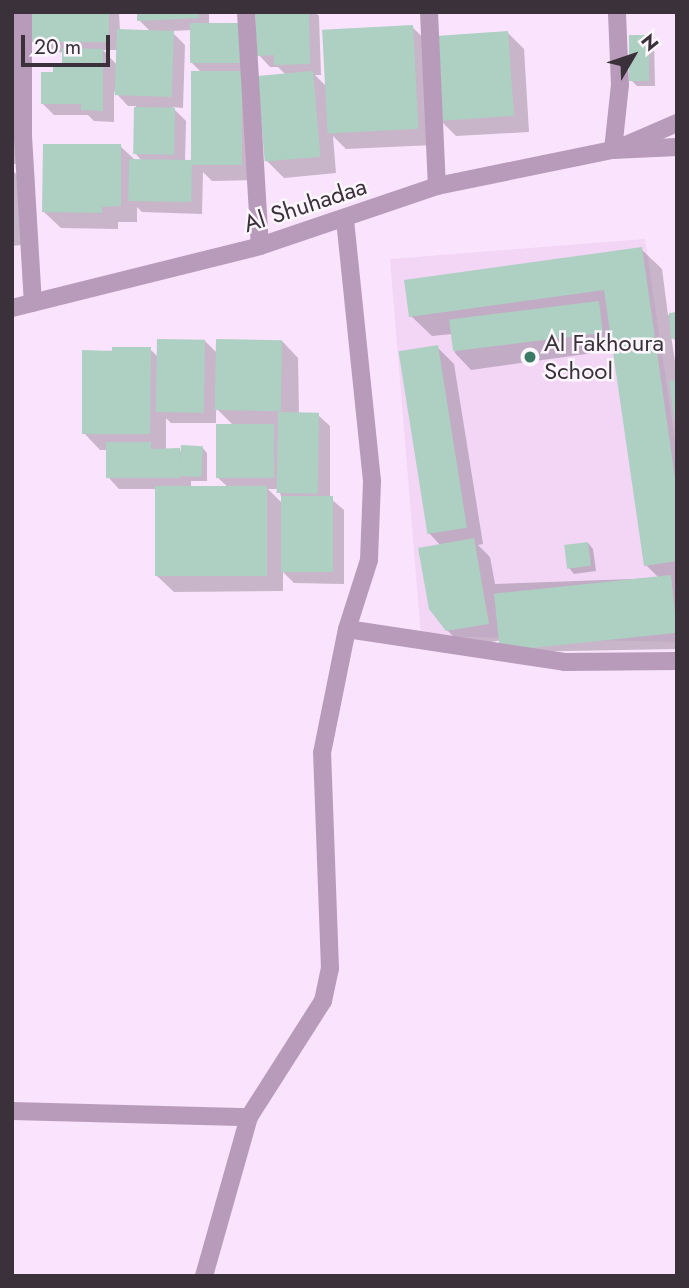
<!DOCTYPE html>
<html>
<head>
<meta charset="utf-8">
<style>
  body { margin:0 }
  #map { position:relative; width:689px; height:1288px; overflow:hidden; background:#fae3fc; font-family:Jost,sans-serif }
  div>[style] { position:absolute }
  .built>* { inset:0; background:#f3d6f5 }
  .shadow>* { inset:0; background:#0003 }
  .building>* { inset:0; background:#add0c2; transform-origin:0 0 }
  .street>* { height:18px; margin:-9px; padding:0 9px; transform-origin:9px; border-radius:9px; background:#b89bba }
  .dots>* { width:19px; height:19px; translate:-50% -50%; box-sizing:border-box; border:4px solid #fcf7fc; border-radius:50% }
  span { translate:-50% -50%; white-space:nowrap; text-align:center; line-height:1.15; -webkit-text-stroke:5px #fcf7fc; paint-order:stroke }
  .street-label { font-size:24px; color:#3a313b }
  .poi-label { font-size:24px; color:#3a313b }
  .left { translate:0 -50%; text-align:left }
  .frame { position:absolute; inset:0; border:14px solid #3a313b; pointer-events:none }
  .north { position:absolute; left:598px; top:21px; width:70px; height:70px; -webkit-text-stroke:5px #fcf7fc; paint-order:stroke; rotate:51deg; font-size:19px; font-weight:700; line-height:28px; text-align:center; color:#3a313b }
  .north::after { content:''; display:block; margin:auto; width:24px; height:32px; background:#3a313b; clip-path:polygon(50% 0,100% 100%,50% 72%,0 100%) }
  .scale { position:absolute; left:21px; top:35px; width:89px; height:32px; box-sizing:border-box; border:4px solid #3a313b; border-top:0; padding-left:9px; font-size:21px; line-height:24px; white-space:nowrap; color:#3a313b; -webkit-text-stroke:5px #fcf7fc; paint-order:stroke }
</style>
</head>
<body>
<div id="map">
  <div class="built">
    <div style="clip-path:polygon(645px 239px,677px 455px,677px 642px,421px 636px,390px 259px)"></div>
  </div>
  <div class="shadow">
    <div style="clip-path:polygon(evenodd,33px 12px,119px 12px,120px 31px,151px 32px,139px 20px,139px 12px,209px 12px,209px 26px,242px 25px,261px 92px,286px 75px,278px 67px,270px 67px,259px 55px,257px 12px,315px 12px,319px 16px,321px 75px,315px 75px,327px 87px,412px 27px,429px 43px,434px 145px,346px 149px,333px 136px,336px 173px,284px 178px,267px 161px,261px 94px,260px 180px,212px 181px,203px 172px,202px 214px,142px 212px,137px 207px,137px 222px,118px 222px,118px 229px,61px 228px,44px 212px,120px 146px,135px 160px,142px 161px,135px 153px,136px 106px,128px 106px,114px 91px,114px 122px,94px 121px,88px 115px,54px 115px,42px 103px,55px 74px,64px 67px,64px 52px,46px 53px,35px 42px,33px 12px,192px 30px,192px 63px,202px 73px,195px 165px,185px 161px,186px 121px,172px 107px,183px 108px,185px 45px,171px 31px,192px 30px,33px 12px,103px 50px,118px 50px,117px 65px,103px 50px)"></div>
    <div style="clip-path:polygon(508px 33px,524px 49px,529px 132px,456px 136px,440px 120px)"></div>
    <div style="clip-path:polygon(648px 37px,654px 42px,655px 86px,637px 86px,632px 81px)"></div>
    <div style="clip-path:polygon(12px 102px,20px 110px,25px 163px,12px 164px)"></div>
    <div style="clip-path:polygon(12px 170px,24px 182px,29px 244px,12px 246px)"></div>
    <div style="clip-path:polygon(641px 249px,662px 269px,668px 315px,677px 314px,677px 342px,671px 336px,677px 374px,677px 649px,514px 652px,502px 640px,464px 647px,447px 630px,441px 546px,429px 533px,437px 347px,454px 364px,483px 544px,478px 545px,490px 557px,495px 584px,659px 578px,646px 565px,615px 350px,471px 370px,455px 353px,452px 334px,432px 336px,411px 316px)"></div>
    <div style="clip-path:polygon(evenodd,205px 341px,218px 354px,282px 341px,298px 358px,299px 414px,318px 415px,330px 426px,330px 498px,344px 510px,344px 584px,294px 583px,283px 572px,283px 591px,174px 592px,157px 576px,157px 489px,119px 489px,108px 477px,108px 450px,100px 450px,84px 433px,84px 352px,150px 349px,159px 358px,205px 341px,216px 408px,234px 426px,218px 478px,229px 488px,191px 489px,191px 481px,207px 481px,207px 453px,202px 447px,183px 454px,179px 450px,166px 450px,166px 418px,171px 423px,216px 423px,216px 408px,205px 341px,268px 489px,279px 489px,283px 504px,268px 489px)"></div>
    <div style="clip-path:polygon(588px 543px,593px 549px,596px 571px,574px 574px,569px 568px)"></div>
  </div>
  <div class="building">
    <div style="left:31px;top:12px;width:78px;height:30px"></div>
    <div style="clip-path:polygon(137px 12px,199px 12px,199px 18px,137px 21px)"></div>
    <div style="clip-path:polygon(255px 12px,309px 12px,310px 64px,274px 65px,274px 55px,257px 56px)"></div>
    <div style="left:243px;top:23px;width:40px;height:53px;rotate:90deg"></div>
    <div style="left:413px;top:25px;width:104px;height:91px;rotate:87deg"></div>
    <div style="left:117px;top:29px;width:57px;height:66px;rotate:2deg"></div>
    <div style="left:508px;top:31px;width:85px;height:76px;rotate:86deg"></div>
    <div style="left:629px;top:35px;width:20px;height:46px"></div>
    <div style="clip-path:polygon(62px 48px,103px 49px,103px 111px,81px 110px,81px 104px,41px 104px,41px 72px,53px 72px,53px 65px,62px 65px)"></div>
    <div style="left:191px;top:71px;width:51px;height:94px"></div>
    <div style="left:313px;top:71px;width:86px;height:56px;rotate:85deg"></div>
    <div style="left:134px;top:107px;width:41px;height:47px;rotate:1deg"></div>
    <div style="clip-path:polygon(43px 144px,121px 144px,121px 206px,102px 207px,102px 213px,42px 212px)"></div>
    <div style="left:129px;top:159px;width:63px;height:42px;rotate:1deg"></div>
    <div style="clip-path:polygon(642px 247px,677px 492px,677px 561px,644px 566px,604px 290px,409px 317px,404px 280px)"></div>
    <div style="left:599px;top:301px;width:32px;height:151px;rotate:83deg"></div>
    <div style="clip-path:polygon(677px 312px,677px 338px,671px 339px,669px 313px)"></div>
    <div style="left:157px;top:339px;width:48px;height:73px;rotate:1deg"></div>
    <div style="left:216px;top:339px;width:66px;height:71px;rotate:1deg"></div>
    <div style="left:438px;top:345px;width:185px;height:40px;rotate:81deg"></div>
    <div style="clip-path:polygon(112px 347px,151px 347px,150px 434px,82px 434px,82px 350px,112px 351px)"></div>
    <div style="clip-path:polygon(677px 380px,677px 424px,675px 425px,669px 381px)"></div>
    <div style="left:278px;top:412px;width:41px;height:81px;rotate:1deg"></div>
    <div style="left:216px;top:424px;width:58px;height:54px"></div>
    <div style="clip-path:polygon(106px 442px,151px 442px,151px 449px,180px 448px,180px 478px,106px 478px)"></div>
    <div style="left:181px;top:445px;width:22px;height:31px;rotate:3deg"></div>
    <div style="left:267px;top:486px;width:90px;height:112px;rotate:90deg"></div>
    <div style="left:281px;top:496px;width:52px;height:76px"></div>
    <div style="clip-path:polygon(474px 538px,489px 624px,446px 631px,429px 609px,418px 548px)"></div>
    <div style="left:588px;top:542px;width:24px;height:24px;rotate:83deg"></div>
    <div style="left:671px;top:575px;width:58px;height:178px;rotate:84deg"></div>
  </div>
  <div class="street">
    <div style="left:23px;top:12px;width:124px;rotate:90deg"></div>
    <div style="left:23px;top:136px;width:167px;rotate:86.6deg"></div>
    <div style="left:246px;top:12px;width:234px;rotate:86.6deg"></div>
    <div style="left:429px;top:12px;width:174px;rotate:87.4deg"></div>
    <div style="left:626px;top:145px;width:56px;rotate:-23.3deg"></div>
    <div style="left:613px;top:150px;width:65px;rotate:-83.9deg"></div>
    <div style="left:620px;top:85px;width:73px;rotate:-92.4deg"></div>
    <div style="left:12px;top:308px;width:256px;rotate:-14deg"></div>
    <div style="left:260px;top:246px;width:187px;rotate:-18.7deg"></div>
    <div style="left:437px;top:186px;width:180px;rotate:-11.6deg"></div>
    <div style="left:613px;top:150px;width:64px;rotate:-2.7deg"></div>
    <div style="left:347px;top:629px;width:220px;rotate:8.6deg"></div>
    <div style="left:565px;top:662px;width:112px;rotate:-0.5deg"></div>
    <div style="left:12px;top:1111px;width:237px;rotate:1.5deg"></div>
    <div style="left:204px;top:1276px;width:165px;rotate:-74.2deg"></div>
    <div style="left:249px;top:1117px;width:138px;rotate:-57.5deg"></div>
    <div style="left:323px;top:1001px;width:33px;rotate:-78deg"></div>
    <div style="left:330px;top:969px;width:216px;rotate:-92.1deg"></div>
    <div style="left:322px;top:753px;width:126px;rotate:-78.6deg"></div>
    <div style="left:347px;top:629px;width:72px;rotate:-72.3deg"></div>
    <div style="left:369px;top:560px;width:79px;rotate:-87.8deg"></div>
    <div style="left:372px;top:481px;width:264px;rotate:-95.9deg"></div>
  </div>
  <div class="dots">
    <div style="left:530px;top:357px;background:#3d7a66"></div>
  </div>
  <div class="street-label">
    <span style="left:305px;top:205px;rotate:-18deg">Al Shuhadaa</span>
  </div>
  <div class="poi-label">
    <span class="left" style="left:544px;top:357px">Al Fakhoura<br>School</span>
  </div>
  <div class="frame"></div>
  <div class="north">N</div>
  <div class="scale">20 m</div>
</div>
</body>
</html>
